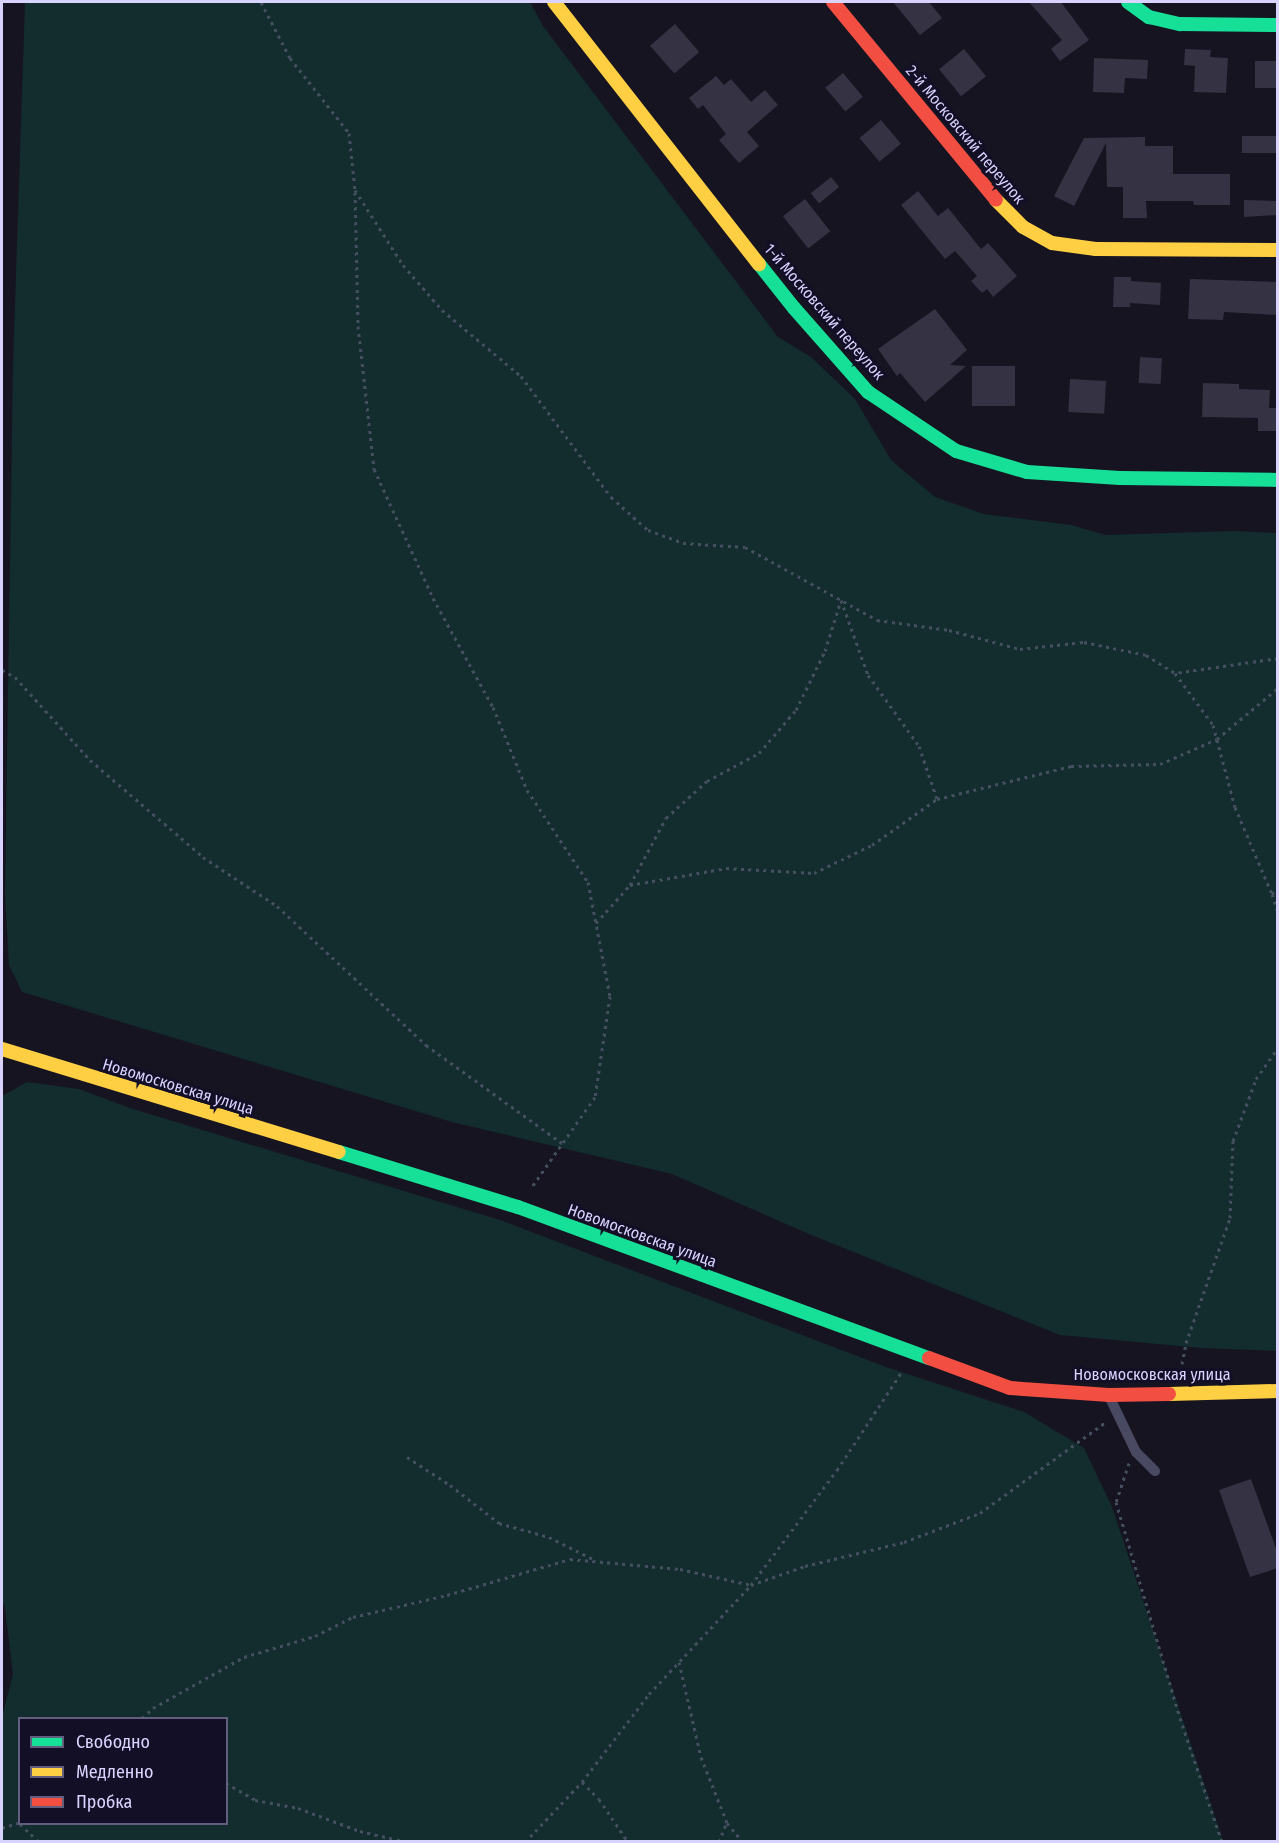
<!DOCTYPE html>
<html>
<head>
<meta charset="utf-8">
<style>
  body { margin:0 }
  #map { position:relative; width:1279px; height:1843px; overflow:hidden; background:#161421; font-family:"Fira Sans Condensed",sans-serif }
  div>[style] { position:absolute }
  .green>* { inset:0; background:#132c2d }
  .building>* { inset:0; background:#343243; transform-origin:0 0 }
  .path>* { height:3px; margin-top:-1.5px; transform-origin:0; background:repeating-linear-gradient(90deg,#44505f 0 3px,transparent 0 7.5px) }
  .lane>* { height:10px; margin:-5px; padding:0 5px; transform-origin:5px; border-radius:5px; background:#4a4962 }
  .fast>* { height:14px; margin:-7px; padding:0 7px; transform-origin:7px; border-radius:7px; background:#16e098 }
  .slow>* { height:14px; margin:-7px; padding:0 7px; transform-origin:7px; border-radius:7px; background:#ffcf43 }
  .jam>* { height:14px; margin:-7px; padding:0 7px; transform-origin:7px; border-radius:7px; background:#f24e42 }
  span { translate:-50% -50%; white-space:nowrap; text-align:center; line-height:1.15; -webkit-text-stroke:6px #130f26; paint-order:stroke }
  .street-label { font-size:16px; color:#d9d4ff }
  .frame { position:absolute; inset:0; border:3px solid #d9d4ff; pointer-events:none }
  .legend { position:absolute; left:18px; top:1717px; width:210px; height:108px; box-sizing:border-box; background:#130f26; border:2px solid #625e7d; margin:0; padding:8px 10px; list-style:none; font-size:18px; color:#d9d4ff }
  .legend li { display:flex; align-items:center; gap:12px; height:30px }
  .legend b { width:30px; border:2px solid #625e7d }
</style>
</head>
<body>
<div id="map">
  <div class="green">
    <div style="clip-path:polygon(25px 2px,530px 2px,543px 26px,778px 337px,811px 357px,855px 399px,891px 460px,935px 497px,984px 514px,1071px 525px,1106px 535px,1234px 531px,1277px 533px,1277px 1351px,1201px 1348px,1060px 1335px,809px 1234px,672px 1174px,452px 1122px,22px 992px,9px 965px,5px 894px,13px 365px)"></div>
    <div style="clip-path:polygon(evenodd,27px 1082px,79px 1089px,133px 1109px,500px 1220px,886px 1367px,1024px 1412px,1084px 1448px,1112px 1507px,1223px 1841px,2px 1841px,2px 1717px,13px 1674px,5px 1608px,2px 1600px,2px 1096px,27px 1082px,20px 1718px,226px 1718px,226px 1824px,20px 1824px,20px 1718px)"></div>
  </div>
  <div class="building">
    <div style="clip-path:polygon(893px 2px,929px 2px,942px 18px,920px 35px)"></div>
    <div style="clip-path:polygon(1029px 2px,1061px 2px,1089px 40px,1060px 61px,1051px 49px,1062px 40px)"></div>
    <div style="left:675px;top:24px;width:37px;height:33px;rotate:49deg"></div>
    <div style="left:964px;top:49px;width:35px;height:32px;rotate:51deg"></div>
    <div style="clip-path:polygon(1185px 49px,1211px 50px,1210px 57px,1228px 58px,1226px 93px,1194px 92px,1195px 66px,1184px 65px)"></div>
    <div style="clip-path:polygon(1094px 58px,1148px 60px,1147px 79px,1125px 78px,1124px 93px,1093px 92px)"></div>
    <div style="left:1255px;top:61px;width:23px;height:27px"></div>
    <div style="left:843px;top:73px;width:31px;height:23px;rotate:50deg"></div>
    <div style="clip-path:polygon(716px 76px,724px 85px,731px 79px,751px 102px,765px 90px,778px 105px,747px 132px,759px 146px,739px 163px,719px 140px,726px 134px,703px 105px,698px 109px,689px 98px)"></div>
    <div style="left:881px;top:120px;width:31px;height:28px;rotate:50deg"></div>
    <div style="left:1242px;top:136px;width:36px;height:17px"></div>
    <div style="clip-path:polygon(1145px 137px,1145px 146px,1173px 146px,1173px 174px,1230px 174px,1230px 205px,1194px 205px,1193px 201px,1146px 201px,1147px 218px,1123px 218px,1123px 187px,1107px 187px,1106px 143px,1074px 206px,1054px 196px,1084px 138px)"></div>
    <div style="left:831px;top:177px;width:13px;height:26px;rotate:51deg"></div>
    <div style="clip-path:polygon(918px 191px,938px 216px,948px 208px,981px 249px,988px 243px,1017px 276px,993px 297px,987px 289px,982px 293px,971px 281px,977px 276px,955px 251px,945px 259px,901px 205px)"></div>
    <div style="left:805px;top:199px;width:41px;height:28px;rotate:52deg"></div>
    <div style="clip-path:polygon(1244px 200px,1278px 201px,1278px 215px,1244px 217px)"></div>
    <div style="clip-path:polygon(1114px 277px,1131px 277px,1131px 281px,1161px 283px,1160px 305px,1130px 303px,1130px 307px,1113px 307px)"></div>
    <div style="clip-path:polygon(1190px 279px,1278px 282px,1278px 315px,1224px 312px,1223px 320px,1188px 319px)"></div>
    <div style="clip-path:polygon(935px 309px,967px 350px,950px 365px,966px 366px,925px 402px,900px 373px,897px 376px,878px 349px)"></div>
    <div style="left:1140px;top:357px;width:22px;height:26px;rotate:3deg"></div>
    <div style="left:972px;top:366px;width:43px;height:40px"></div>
    <div style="left:1070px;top:379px;width:36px;height:33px;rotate:3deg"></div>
    <div style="clip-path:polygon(1203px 383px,1239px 384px,1239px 389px,1270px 390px,1269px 408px,1278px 408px,1278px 431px,1258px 431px,1258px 418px,1202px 417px)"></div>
    <div style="clip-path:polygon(1251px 1479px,1278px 1554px,1278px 1568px,1250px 1577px,1219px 1490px)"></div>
  </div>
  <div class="path">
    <div style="left:261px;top:2px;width:63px;rotate:62.6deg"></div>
    <div style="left:290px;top:58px;width:95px;rotate:51.8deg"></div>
    <div style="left:349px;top:133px;width:57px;rotate:84deg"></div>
    <div style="left:355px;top:190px;width:89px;rotate:57.4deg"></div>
    <div style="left:403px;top:265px;width:60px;rotate:49.1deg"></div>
    <div style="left:442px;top:310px;width:103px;rotate:39.9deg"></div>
    <div style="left:521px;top:376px;width:151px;rotate:53.4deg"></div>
    <div style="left:611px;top:497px;width:50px;rotate:41.7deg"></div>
    <div style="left:648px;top:530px;width:37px;rotate:20deg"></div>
    <div style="left:683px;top:543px;width:62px;rotate:3.7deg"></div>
    <div style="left:745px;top:547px;width:151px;rotate:28.9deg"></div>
    <div style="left:877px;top:620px;width:73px;rotate:7.9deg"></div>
    <div style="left:949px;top:630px;width:73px;rotate:15deg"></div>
    <div style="left:1020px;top:649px;width:64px;rotate:-6.2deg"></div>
    <div style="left:1084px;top:642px;width:63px;rotate:11.8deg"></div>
    <div style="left:1146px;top:655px;width:34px;rotate:32deg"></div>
    <div style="left:355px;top:192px;width:134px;rotate:88.7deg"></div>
    <div style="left:358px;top:326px;width:144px;rotate:83.6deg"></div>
    <div style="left:374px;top:469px;width:142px;rotate:65.4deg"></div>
    <div style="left:433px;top:598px;width:124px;rotate:61.2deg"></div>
    <div style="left:493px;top:707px;width:90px;rotate:67.7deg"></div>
    <div style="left:527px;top:790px;width:110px;rotate:56.5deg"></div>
    <div style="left:588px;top:882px;width:116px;rotate:79.1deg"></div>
    <div style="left:610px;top:996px;width:102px;rotate:98.4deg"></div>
    <div style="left:595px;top:1097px;width:111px;rotate:125.1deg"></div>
    <div style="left:1278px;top:658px;width:104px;rotate:171.7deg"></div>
    <div style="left:1175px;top:673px;width:64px;rotate:53.8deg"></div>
    <div style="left:1213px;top:725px;width:85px;rotate:75deg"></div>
    <div style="left:1235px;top:807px;width:95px;rotate:67deg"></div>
    <div style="left:1272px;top:894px;width:20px;rotate:72deg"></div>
    <div style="left:2px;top:670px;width:15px;rotate:28deg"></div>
    <div style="left:15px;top:677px;width:112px;rotate:47.9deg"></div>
    <div style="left:90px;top:760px;width:149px;rotate:40.6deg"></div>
    <div style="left:203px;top:857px;width:89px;rotate:33.5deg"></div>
    <div style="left:277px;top:906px;width:204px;rotate:43deg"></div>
    <div style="left:426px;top:1045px;width:168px;rotate:35.8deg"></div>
    <div style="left:630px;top:885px;width:76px;rotate:-61.8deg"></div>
    <div style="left:666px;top:818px;width:55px;rotate:-42.1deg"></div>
    <div style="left:707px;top:781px;width:59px;rotate:-28.3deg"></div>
    <div style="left:759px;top:753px;width:57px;rotate:-49.3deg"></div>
    <div style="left:796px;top:710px;width:66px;rotate:-63.8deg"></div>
    <div style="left:825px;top:651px;width:53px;rotate:-72.6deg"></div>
    <div style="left:841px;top:600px;width:80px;rotate:70.2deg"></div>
    <div style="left:868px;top:675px;width:87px;rotate:54.3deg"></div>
    <div style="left:919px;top:746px;width:56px;rotate:71.2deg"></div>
    <div style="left:1272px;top:894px;width:9px;rotate:-49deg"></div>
    <div style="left:596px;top:923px;width:51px;rotate:-48.2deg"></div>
    <div style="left:630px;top:885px;width:97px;rotate:-10deg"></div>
    <div style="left:726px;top:868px;width:88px;rotate:3.3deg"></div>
    <div style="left:814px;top:873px;width:64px;rotate:-25.8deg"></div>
    <div style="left:872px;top:845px;width:80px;rotate:-35.3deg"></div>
    <div style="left:937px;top:799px;width:138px;rotate:-13.8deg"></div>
    <div style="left:1071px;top:766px;width:89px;rotate:-1.3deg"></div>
    <div style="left:1160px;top:764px;width:62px;rotate:-23.7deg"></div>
    <div style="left:1217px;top:739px;width:80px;rotate:-39.9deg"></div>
    <div style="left:1182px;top:1364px;width:21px;rotate:-79deg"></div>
    <div style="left:1186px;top:1343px;width:133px;rotate:-70.6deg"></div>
    <div style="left:1230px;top:1218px;width:77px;rotate:-87.8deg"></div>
    <div style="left:1233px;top:1141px;width:66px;rotate:-69.6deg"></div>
    <div style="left:1256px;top:1079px;width:38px;rotate:-55deg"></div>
    <div style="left:407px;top:1457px;width:51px;rotate:33.1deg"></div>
    <div style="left:450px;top:1485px;width:62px;rotate:37.8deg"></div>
    <div style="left:499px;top:1523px;width:52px;rotate:15.6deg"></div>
    <div style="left:549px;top:1537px;width:51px;rotate:26.6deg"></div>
    <div style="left:1129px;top:1463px;width:41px;rotate:108.4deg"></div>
    <div style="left:1116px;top:1502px;width:225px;rotate:73.5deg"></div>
    <div style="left:1180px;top:1718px;width:131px;rotate:71.3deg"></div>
    <div style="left:679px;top:1662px;width:98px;rotate:77deg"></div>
    <div style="left:701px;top:1757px;width:71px;rotate:68.5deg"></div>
    <div style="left:727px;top:1823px;width:25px;rotate:50deg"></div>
    <div style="left:142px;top:1718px;width:15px;rotate:-42deg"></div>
    <div style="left:153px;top:1708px;width:104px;rotate:-29.3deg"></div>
    <div style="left:244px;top:1657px;width:74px;rotate:-16.5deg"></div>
    <div style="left:315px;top:1636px;width:42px;rotate:-26.6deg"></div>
    <div style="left:353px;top:1617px;width:97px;rotate:-13.2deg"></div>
    <div style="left:447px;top:1595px;width:128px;rotate:-16.3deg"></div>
    <div style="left:570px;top:1559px;width:110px;rotate:5.2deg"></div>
    <div style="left:680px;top:1569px;width:73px;rotate:12.7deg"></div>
    <div style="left:751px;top:1585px;width:144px;rotate:-53.2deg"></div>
    <div style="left:837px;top:1470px;width:116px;rotate:-56.6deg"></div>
    <div style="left:582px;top:1782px;width:24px;rotate:45deg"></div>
    <div style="left:599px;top:1799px;width:52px;rotate:56deg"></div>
    <div style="left:226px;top:1783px;width:34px;rotate:30deg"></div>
    <div style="left:255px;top:1800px;width:44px;rotate:10.5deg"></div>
    <div style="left:298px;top:1808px;width:66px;rotate:20.4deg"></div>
    <div style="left:360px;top:1831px;width:48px;rotate:13.2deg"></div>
    <div style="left:20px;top:1824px;width:26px;rotate:43deg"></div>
    <div style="left:2px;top:1828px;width:19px;rotate:-18deg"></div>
    <div style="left:525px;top:1842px;width:83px;rotate:-46.5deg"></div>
    <div style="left:582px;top:1782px;width:111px;rotate:-52.7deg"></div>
    <div style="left:649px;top:1694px;width:149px;rotate:-46.9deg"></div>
    <div style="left:751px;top:1585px;width:57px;rotate:-19.4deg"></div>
    <div style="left:805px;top:1566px;width:102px;rotate:-13.6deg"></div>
    <div style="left:904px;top:1542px;width:81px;rotate:-20.9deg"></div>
    <div style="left:980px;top:1513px;width:157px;rotate:-35.9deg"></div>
    <div style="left:719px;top:1842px;width:19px;rotate:-69deg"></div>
  </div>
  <div class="lane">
    <div style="left:1110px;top:1398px;width:60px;rotate:64.3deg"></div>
    <div style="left:1136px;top:1452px;width:27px;rotate:45deg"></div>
  </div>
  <div class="fast">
    <div style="left:1128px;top:2px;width:26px;rotate:36deg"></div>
    <div style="left:1149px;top:17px;width:32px;rotate:13deg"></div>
    <div style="left:1180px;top:24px;width:98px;rotate:0.6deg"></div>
    <div style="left:759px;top:264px;width:56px;rotate:51.5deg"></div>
    <div style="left:794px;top:308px;width:112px;rotate:48.6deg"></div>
    <div style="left:868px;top:392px;width:106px;rotate:33.8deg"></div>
    <div style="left:956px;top:451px;width:74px;rotate:16.5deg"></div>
    <div style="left:1027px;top:472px;width:93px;rotate:3.7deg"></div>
    <div style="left:1120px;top:478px;width:158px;rotate:0.7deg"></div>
    <div style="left:339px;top:1152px;width:187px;rotate:17.1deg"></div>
    <div style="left:518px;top:1207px;width:438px;rotate:20.2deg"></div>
  </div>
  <div class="slow">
    <div style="left:554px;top:2px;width:333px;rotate:52deg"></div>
    <div style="left:996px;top:200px;width:38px;rotate:45deg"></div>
    <div style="left:1023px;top:227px;width:33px;rotate:29deg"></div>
    <div style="left:1052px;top:243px;width:44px;rotate:7.8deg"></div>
    <div style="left:1096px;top:249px;width:182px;rotate:0.3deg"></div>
    <div style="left:2px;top:1049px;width:352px;rotate:17deg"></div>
    <div style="left:1169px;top:1394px;width:109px;rotate:-1.6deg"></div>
  </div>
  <div class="jam">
    <div style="left:833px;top:2px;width:256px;rotate:50.5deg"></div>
    <div style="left:929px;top:1358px;width:86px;rotate:20.3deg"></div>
    <div style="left:1010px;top:1388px;width:99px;rotate:4deg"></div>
    <div style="left:1109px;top:1395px;width:60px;rotate:-1deg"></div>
  </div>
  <div class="street-label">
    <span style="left:965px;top:135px;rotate:50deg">2-й Московский переулок</span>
    <span style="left:824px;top:312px;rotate:49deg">1-й Московский переулок</span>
    <span style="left:178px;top:1087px;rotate:17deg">Новомосковская улица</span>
    <span style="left:642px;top:1236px;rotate:20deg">Новомосковская улица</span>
    <span style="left:1152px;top:1375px">Новомосковская улица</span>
  </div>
  <div class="frame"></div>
  <ul class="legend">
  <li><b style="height:8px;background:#16e098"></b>Свободно</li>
  <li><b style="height:8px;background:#ffcf43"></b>Медленно</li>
  <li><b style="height:8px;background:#f24e42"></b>Пробка</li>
  </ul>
</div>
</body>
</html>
